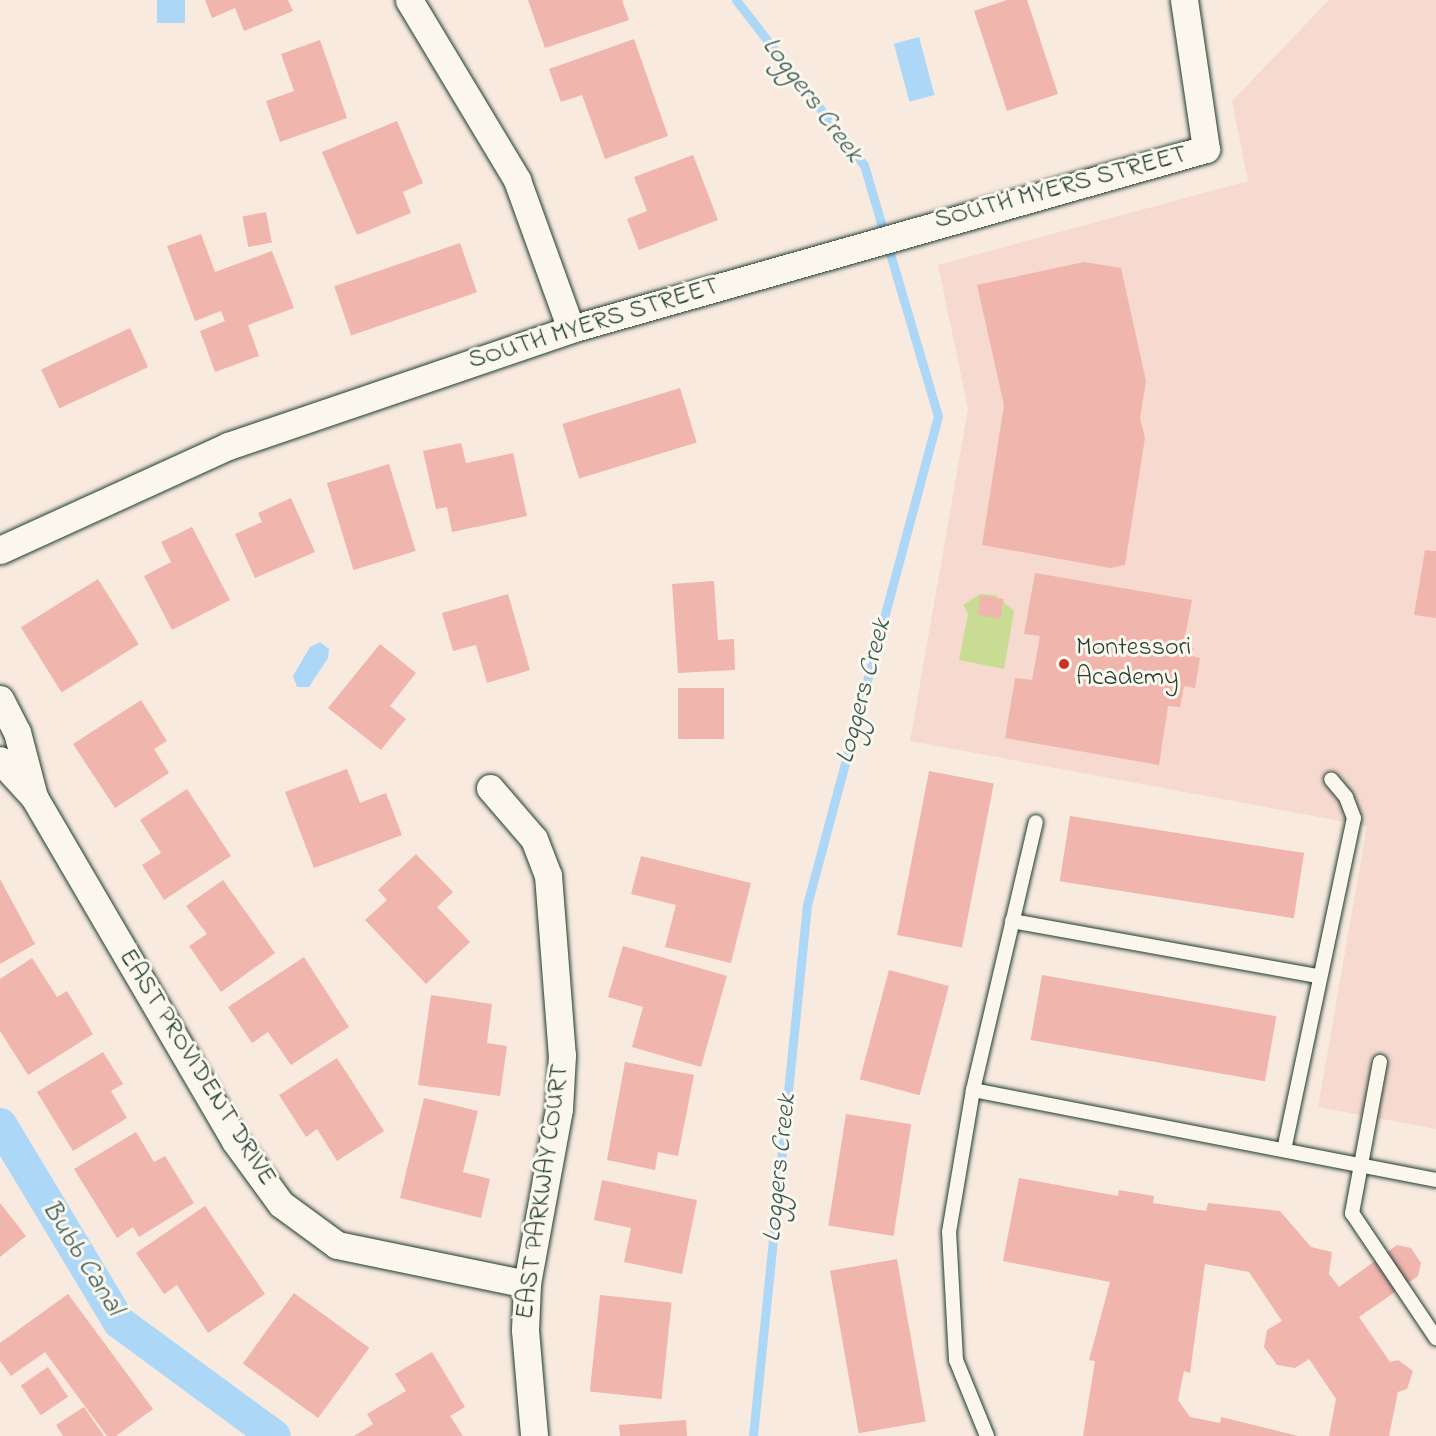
<!DOCTYPE html>
<html>
<head>
<meta charset="utf-8">
<style>
  body { margin:0 }
  #map { position:relative; width:1436px; height:1436px; overflow:hidden; background:#f9eadf; font-family:"Indie Flower",sans-serif }
  div>[style] { position:absolute }
  .built>* { inset:0; background:#f6dad0 }
  .green>* { inset:0; background:#c8dd93 }
  .water>* { inset:0; background:#acd7f7; transform-origin:0 0 }
  .stream>* { height:9px; margin:-4.5px; padding:0 4.5px; transform-origin:4.5px; border-radius:4.5px; background:#acd7f7 }
  .canal>* { height:33px; margin:-16.5px; padding:0 16.5px; transform-origin:16.5px; border-radius:16.5px; background:#acd7f7 }
  .building>* { inset:0; background:#f0b5ad; transform-origin:0 0 }
  .roads { filter:drop-shadow(0 0 2px #1f3d34) drop-shadow(0 0 2px #1f3d34) }
  .lane>* { height:14px; margin:-7px; padding:0 7px; transform-origin:7px; border-radius:7px; background:#fbf7ec }
  .street>* { height:27px; margin:-13.5px; padding:0 13.5px; transform-origin:13.5px; border-radius:13.5px; background:#fbf7ec }
  .dots>* { width:16px; height:16px; translate:-50% -50%; box-sizing:border-box; border:3px solid #fbf7ec; border-radius:50% }
  span { translate:-50% -50%; white-space:nowrap; text-align:center; line-height:1.15; -webkit-text-stroke:6px #fbf7ec; paint-order:stroke }
  .street-label { font-size:26px; color:#1f3d34 }
  .poi-label { font-size:26px; color:#1f3d34 }
  .left { translate:0 -50%; text-align:left }
  .water-label { font-size:27px; color:#3b5c5b; font-style:italic }
</style>
</head>
<body>
<div id="map">
  <div class="built">
    <div style="clip-path:polygon(1329px 0,1436px 0,1436px 1129px,1318px 1107px,1367px 826px,910px 741px,968px 409px,938px 265px,1248px 181px,1232px 101px)"></div>
  </div>
  <div class="green">
    <div style="clip-path:polygon(980px 594px,995px 595px,1014px 611px,1004px 669px,959px 660px,968px 614px,963px 605px)"></div>
  </div>
  <div class="water">
    <div style="left:157px;top:0;width:28px;height:23px"></div>
    <div style="left:919px;top:37px;width:60px;height:26px;rotate:75deg"></div>
    <div style="clip-path:polygon(320px 642px,329px 649px,328px 658px,309px 687px,297px 687px,293px 676px,310px 647px)"></div>
  </div>
  <div class="stream">
    <div style="left:736px;top:0;width:209px;rotate:52.2deg"></div>
    <div style="left:864px;top:165px;width:262px;rotate:73.6deg"></div>
    <div style="left:938px;top:416px;width:506px;rotate:105deg"></div>
    <div style="left:807px;top:905px;width:534px;rotate:95.81deg"></div>
  </div>
  <div class="canal">
    <div style="left:0;top:1124px;width:231px;rotate:59deg"></div>
    <div style="left:119px;top:1322px;width:192px;rotate:36.3deg"></div>
  </div>
  <div class="building">
    <div style="clip-path:polygon(205px 0,288px 0,293px 11px,244px 31px,235px 8px,212px 18px)"></div>
    <div style="clip-path:polygon(528px 0,622px 0,629px 20px,545px 48px)"></div>
    <div style="clip-path:polygon(1007px 0,1027px 0,1058px 94px,1007px 111px,974px 11px)"></div>
    <div style="clip-path:polygon(634px 39px,668px 136px,605px 159px,582px 95px,561px 102px,549px 69px)"></div>
    <div style="clip-path:polygon(320px 40px,347px 118px,280px 142px,266px 101px,294px 91px,281px 54px)"></div>
    <div style="clip-path:polygon(397px 121px,423px 183px,403px 192px,411px 213px,357px 235px,322px 152px)"></div>
    <div style="clip-path:polygon(693px 155px,718px 220px,639px 250px,627px 219px,647px 211px,634px 177px)"></div>
    <div style="left:266px;top:212px;width:31px;height:24px;rotate:79deg"></div>
    <div style="clip-path:polygon(201px 234px,215px 272px,272px 251px,294px 308px,248px 325px,259px 356px,215px 372px,200px 331px,225px 321px,221px 311px,195px 321px,167px 246px)"></div>
    <div style="left:460px;top:243px;width:52px;height:133px;rotate:71deg"></div>
    <div style="clip-path:polygon(1084px 262px,1121px 268px,1146px 381px,1140px 418px,1145px 438px,1125px 565px,1110px 568px,982px 545px,1004px 405px,977px 285px)"></div>
    <div style="left:130px;top:328px;width:43px;height:98px;rotate:65deg"></div>
    <div style="left:680px;top:388px;width:57px;height:123px;rotate:73deg"></div>
    <div style="clip-path:polygon(461px 443px,466px 463px,513px 453px,527px 516px,452px 532px,447px 507px,436px 509px,423px 451px)"></div>
    <div style="left:389px;top:464px;width:91px;height:65px;rotate:73deg"></div>
    <div style="clip-path:polygon(291px 498px,315px 552px,255px 578px,235px 534px,262px 522px,258px 513px)"></div>
    <div style="clip-path:polygon(192px 527px,230px 600px,172px 630px,144px 576px,171px 562px,161px 542px)"></div>
    <div style="clip-path:polygon(1425px 550px,1436px 551px,1436px 618px,1414px 615px)"></div>
    <div style="clip-path:polygon(1035px 573px,1192px 600px,1183px 647px,1194px 648px,1192px 656px,1200px 658px,1195px 688px,1184px 686px,1180px 707px,1168px 706px,1159px 765px,1005px 738px,1015px 678px,1032px 680px,1040px 636px,1024px 634px)"></div>
    <div style="left:98px;top:579px;width:77px;height:91px;rotate:58deg"></div>
    <div style="clip-path:polygon(714px 581px,718px 640px,734px 639px,735px 670px,678px 673px,672px 584px)"></div>
    <div style="clip-path:polygon(508px 594px,530px 670px,487px 683px,476px 645px,453px 651px,442px 613px)"></div>
    <div style="left:981px;top:595px;width:23px;height:20px;rotate:10deg"></div>
    <div style="clip-path:polygon(380px 644px,416px 673px,390px 706px,406px 719px,381px 750px,328px 708px)"></div>
    <div style="left:678px;top:688px;width:46px;height:51px"></div>
    <div style="clip-path:polygon(141px 700px,167px 741px,154px 749px,169px 773px,115px 808px,73px 744px)"></div>
    <div style="clip-path:polygon(347px 769px,360px 803px,386px 793px,402px 835px,314px 868px,285px 792px)"></div>
    <div style="left:929px;top:771px;width:66px;height:167px;rotate:11deg"></div>
    <div style="clip-path:polygon(187px 789px,231px 856px,164px 900px,142px 865px,161px 853px,140px 820px)"></div>
    <div style="left:1070px;top:816px;width:237px;height:66px;rotate:9deg"></div>
    <div style="clip-path:polygon(416px 854px,453px 892px,437px 907px,470px 942px,426px 984px,365px 920px,387px 900px,378px 890px)"></div>
    <div style="clip-path:polygon(641px 856px,751px 883px,731px 963px,665px 947px,676px 905px,631px 894px)"></div>
    <div style="clip-path:polygon(0 879px,35px 944px,0 964px)"></div>
    <div style="clip-path:polygon(223px 880px,275px 953px,221px 992px,189px 946px,207px 934px,186px 906px)"></div>
    <div style="clip-path:polygon(623px 946px,727px 976px,701px 1067px,632px 1047px,643px 1007px,608px 997px)"></div>
    <div style="clip-path:polygon(304px 957px,349px 1027px,291px 1065px,268px 1032px,252px 1043px,228px 1007px)"></div>
    <div style="clip-path:polygon(32px 958px,57px 997px,67px 991px,93px 1034px,28px 1075px,0 1031px,0 979px)"></div>
    <div style="left:889px;top:970px;width:62px;height:113px;rotate:15deg"></div>
    <div style="left:1042px;top:975px;width:238px;height:66px;rotate:10deg"></div>
    <div style="clip-path:polygon(431px 995px,492px 1004px,487px 1043px,507px 1046px,500px 1096px,418px 1085px)"></div>
    <div style="clip-path:polygon(103px 1052px,123px 1084px,111px 1091px,127px 1118px,73px 1151px,37px 1092px)"></div>
    <div style="clip-path:polygon(337px 1058px,384px 1131px,337px 1161px,317px 1129px,306px 1137px,279px 1095px)"></div>
    <div style="clip-path:polygon(625px 1062px,694px 1075px,678px 1156px,658px 1152px,655px 1170px,607px 1160px)"></div>
    <div style="clip-path:polygon(424px 1098px,478px 1111px,463px 1172px,490px 1179px,481px 1218px,400px 1198px)"></div>
    <div style="left:846px;top:1114px;width:66px;height:113px;rotate:9deg"></div>
    <div style="clip-path:polygon(136px 1132px,154px 1162px,165px 1156px,194px 1203px,139px 1237px,133px 1227px,117px 1238px,74px 1169px)"></div>
    <div style="clip-path:polygon(1019px 1178px,1118px 1196px,1119px 1190px,1154px 1196px,1153px 1203px,1206px 1211px,1208px 1203px,1280px 1211px,1311px 1247px,1332px 1252px,1329px 1274px,1339px 1287px,1397px 1245px,1411px 1248px,1421px 1263px,1418px 1276px,1359px 1317px,1390px 1362px,1398px 1360px,1413px 1371px,1407px 1389px,1398px 1392px,1389px 1436px,1329px 1436px,1336px 1399px,1309px 1359px,1295px 1368px,1277px 1365px,1264px 1347px,1267px 1330px,1282px 1321px,1249px 1272px,1205px 1264px,1190px 1373px,1184px 1371px,1178px 1400px,1190px 1417px,1220px 1423px,1221px 1417px,1298px 1436px,1083px 1436px,1095px 1361px,1089px 1360px,1110px 1282px,1003px 1261px)"></div>
    <div style="clip-path:polygon(602px 1180px,697px 1200px,682px 1274px,624px 1262px,631px 1228px,594px 1220px)"></div>
    <div style="clip-path:polygon(0 1203px,26px 1236px,0 1257px)"></div>
    <div style="clip-path:polygon(205px 1206px,265px 1294px,208px 1333px,177px 1285px,164px 1294px,136px 1253px)"></div>
    <div style="left:897px;top:1259px;width:165px;height:68px;rotate:80deg"></div>
    <div style="left:294px;top:1293px;width:93px;height:87px;rotate:36deg"></div>
    <div style="clip-path:polygon(68px 1294px,153px 1409px,116px 1436px,107px 1436px,45px 1352px,11px 1376px,0 1361px,0 1343px)"></div>
    <div style="left:600px;top:1295px;width:72px;height:97px;rotate:6deg"></div>
    <div style="clip-path:polygon(432px 1352px,465px 1407px,450px 1416px,463px 1436px,354px 1436px,373px 1424px,367px 1414px,406px 1391px,395px 1374px)"></div>
    <div style="left:48px;top:1367px;width:36px;height:33px;rotate:56deg"></div>
    <div style="clip-path:polygon(84px 1407px,104px 1436px,63px 1436px,56px 1425px)"></div>
    <div style="clip-path:polygon(686px 1420px,687px 1436px,620px 1436px,619px 1425px)"></div>
  </div>
  <div class="roads">
    <div class="lane">
      <div style="left:1012px;top:921px;width:311px;rotate:10.2deg"></div>
      <div style="left:1380px;top:1062px;width:154px;rotate:100.5deg"></div>
      <div style="left:1352px;top:1213px;width:151px;rotate:56.1deg"></div>
      <div style="left:973px;top:1090px;width:472px;rotate:11deg"></div>
      <div style="left:1284px;top:1150px;width:339px;rotate:-78.1deg"></div>
      <div style="left:1354px;top:818px;width:22px;rotate:-111deg"></div>
      <div style="left:1346px;top:797px;width:23px;rotate:-130deg"></div>
      <div style="left:987px;top:1436px;width:82px;rotate:-112.2deg"></div>
      <div style="left:956px;top:1360px;width:128px;rotate:-93.1deg"></div>
      <div style="left:949px;top:1232px;width:144px;rotate:-80.4deg"></div>
      <div style="left:973px;top:1090px;width:275px;rotate:-76.8deg"></div>
    </div>
    <div class="street">
      <div style="left:409px;top:0;width:210px;rotate:59deg"></div>
      <div style="left:517px;top:180px;width:158px;rotate:70.1deg"></div>
      <div style="left:0;top:550px;width:251px;rotate:-24.5deg"></div>
      <div style="left:228px;top:446px;width:362px;rotate:-18.8deg"></div>
      <div style="left:571px;top:329px;width:660px;rotate:-15.83deg"></div>
      <div style="left:1206px;top:149px;width:151px;rotate:-98.4deg"></div>
      <div style="left:0;top:699px;width:37px;rotate:63deg"></div>
      <div style="left:17px;top:732px;width:67px;rotate:75.3deg"></div>
      <div style="left:34px;top:797px;width:50px;rotate:-132.6deg"></div>
      <div style="left:490px;top:788px;width:67px;rotate:49.2deg"></div>
      <div style="left:534px;top:839px;width:39px;rotate:69deg"></div>
      <div style="left:548px;top:875px;width:181px;rotate:85.6deg"></div>
      <div style="left:562px;top:1055px;width:54px;rotate:93.2deg"></div>
      <div style="left:559px;top:1109px;width:178px;rotate:100.4deg"></div>
      <div style="left:527px;top:1284px;width:46px;rotate:92.5deg"></div>
      <div style="left:525px;top:1330px;width:106px;rotate:85.1deg"></div>
      <div style="left:34px;top:797px;width:398px;rotate:59.7deg"></div>
      <div style="left:235px;top:1141px;width:78px;rotate:53.9deg"></div>
      <div style="left:281px;top:1204px;width:69px;rotate:36.2deg"></div>
      <div style="left:337px;top:1245px;width:194px;rotate:11.6deg"></div>
    </div>
  </div>
  <div class="dots">
    <div style="left:1064px;top:664px;background:#c8321e"></div>
  </div>
  <div class="street-label">
    <span style="left:1061px;top:189px;rotate:-15deg">SOUTH MYERS STREET</span>
    <span style="left:594px;top:325px;rotate:-17deg">SOUTH MYERS STREET</span>
    <span style="left:196px;top:1068px;rotate:58deg">EAST PROVIDENT DRIVE</span>
    <span style="left:544px;top:1192px;rotate:-82deg">EAST PARKWAY COURT</span>
  </div>
  <div class="poi-label">
    <span class="left" style="left:1076px;top:664px">Montessori<br>Academy</span>
  </div>
  <div class="water-label">
    <span style="left:812px;top:100px;rotate:53deg">Loggers Creek</span>
    <span style="left:864px;top:691px;rotate:-75deg">Loggers Creek</span>
    <span style="left:780px;top:1168px;rotate:-84deg">Loggers Creek</span>
    <span style="left:82px;top:1258px;rotate:58deg">Bubb Canal</span>
  </div>
</div>
</body>
</html>
